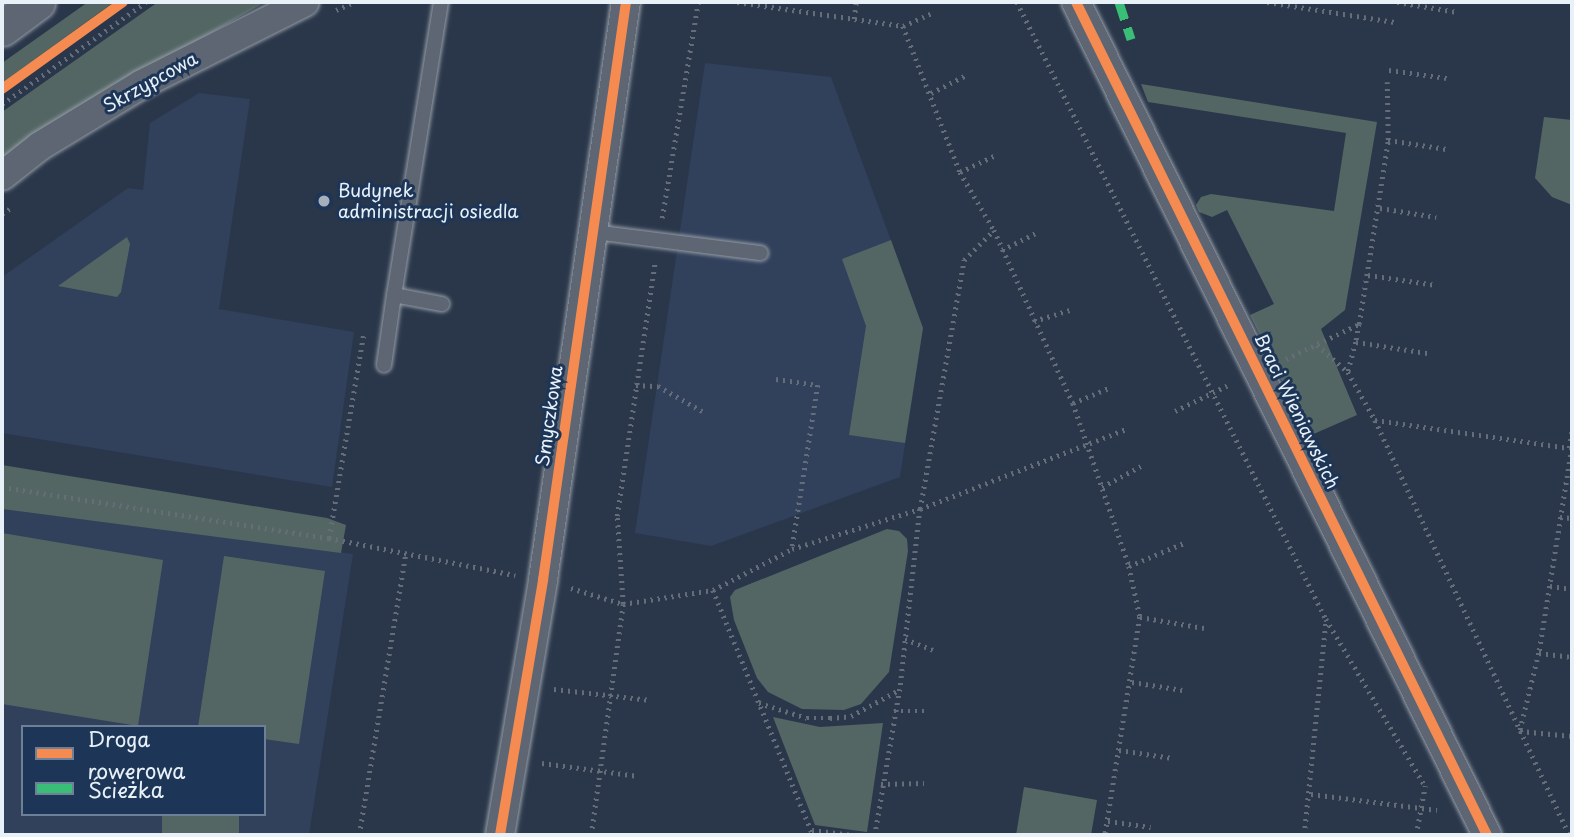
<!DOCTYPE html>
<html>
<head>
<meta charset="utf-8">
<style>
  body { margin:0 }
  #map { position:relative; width:1574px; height:837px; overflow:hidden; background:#2a374a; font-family:"Playpen Sans",sans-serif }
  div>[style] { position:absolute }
  .built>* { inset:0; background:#31405b }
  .green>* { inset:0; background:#536664; transform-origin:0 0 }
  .path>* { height:4.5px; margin-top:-2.25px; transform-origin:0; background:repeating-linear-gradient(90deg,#656d78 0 2px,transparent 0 7px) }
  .roads { filter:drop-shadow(0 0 2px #959da7) drop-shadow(0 0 2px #959da7) }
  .service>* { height:14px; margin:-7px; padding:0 7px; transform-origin:7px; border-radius:7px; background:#5d6672 }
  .minor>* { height:28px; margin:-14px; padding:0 14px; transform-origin:14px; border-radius:14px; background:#5d6672 }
  .tertiary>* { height:35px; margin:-17.5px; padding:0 17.5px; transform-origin:17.5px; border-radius:17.5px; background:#5d6672 }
  .quiet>* { height:9px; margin-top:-4.5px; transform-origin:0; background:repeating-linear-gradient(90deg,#3abd76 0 18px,transparent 0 27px) }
  .cycleway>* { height:10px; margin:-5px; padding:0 5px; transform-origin:5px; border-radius:5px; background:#f68b52 }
  .dots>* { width:19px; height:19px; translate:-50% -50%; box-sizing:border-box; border:4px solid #1d3557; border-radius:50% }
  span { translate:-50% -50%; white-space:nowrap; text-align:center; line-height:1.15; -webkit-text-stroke:6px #1d3557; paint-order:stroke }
  .street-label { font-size:18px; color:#e8f1f8 }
  .poi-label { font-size:18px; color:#e8f1f8 }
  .left { translate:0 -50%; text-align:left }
  .frame { position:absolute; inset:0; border:4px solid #e8f1f8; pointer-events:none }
  .legend { position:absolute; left:21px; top:725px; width:245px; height:91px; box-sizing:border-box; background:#1d3557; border:2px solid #6e8097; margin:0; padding:9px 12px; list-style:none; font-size:21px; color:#e8f1f8 }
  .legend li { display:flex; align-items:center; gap:14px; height:35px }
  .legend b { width:35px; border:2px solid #6e8097 }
</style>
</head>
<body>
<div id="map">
  <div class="built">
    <div style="clip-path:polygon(705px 63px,831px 77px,923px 328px,900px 477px,711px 546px,635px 533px)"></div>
    <div style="clip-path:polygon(199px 93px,250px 99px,219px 309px,354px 332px,332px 487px,2px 433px,2px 277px,128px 188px,143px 190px,150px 123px)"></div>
    <div style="clip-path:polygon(evenodd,2px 509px,353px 554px,309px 835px,2px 835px,2px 509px,23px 727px,264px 727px,264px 814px,23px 814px,23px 727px)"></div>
  </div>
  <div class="green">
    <div style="clip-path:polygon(88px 2px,114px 2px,2px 83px,2px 63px)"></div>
    <div style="clip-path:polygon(158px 2px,265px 2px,82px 107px,2px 162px,2px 112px)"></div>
    <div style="clip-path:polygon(1141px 84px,1377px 122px,1345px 310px,1321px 329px,1357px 415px,1309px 436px,1250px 315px,1274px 304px,1227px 210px,1212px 217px,1199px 212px,1196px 205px,1201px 197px,1211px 194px,1334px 211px,1346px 133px,1148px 102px)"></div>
    <div style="clip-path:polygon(1544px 117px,1572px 120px,1572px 205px,1552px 197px,1535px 178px)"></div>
    <div style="clip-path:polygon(127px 237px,130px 244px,121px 292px,117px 297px,58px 286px)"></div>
    <div style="clip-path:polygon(891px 240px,923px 328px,905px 443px,849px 435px,866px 326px,842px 259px)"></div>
    <div style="clip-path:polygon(2px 465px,327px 518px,346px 525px,341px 553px,2px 509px)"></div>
    <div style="clip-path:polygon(887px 529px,899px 531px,907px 539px,908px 551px,889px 672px,861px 704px,844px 710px,802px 709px,768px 692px,757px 678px,734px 620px,730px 597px,735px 590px)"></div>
    <div style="clip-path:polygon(2px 533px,163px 560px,138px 726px,2px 704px)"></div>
    <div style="clip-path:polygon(224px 556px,325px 571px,299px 744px,264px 739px,264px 727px,198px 727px)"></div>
    <div style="clip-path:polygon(773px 717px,820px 727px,883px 723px,867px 832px,815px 825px)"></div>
    <div style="clip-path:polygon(1024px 787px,1097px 800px,1091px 835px,1016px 835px)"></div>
    <div style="left:162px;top:814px;width:77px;height:21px"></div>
  </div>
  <div class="path">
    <div style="left:737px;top:2px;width:168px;rotate:8.2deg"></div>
    <div style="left:903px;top:26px;width:157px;rotate:68.7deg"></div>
    <div style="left:960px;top:172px;width:67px;rotate:59.6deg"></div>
    <div style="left:994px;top:230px;width:190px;rotate:65.5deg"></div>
    <div style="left:1073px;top:403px;width:172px;rotate:71deg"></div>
    <div style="left:1129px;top:566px;width:52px;rotate:77.8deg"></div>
    <div style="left:1140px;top:617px;width:221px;rotate:99.1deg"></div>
    <div style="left:1017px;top:2px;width:690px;rotate:63.4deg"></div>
    <div style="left:1267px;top:2px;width:129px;rotate:8.9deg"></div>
    <div style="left:1397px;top:2px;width:61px;rotate:9.5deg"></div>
    <div style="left:336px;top:10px;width:20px;rotate:-24deg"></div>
    <div style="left:854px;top:19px;width:17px;rotate:-83deg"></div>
    <div style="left:903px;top:26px;width:30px;rotate:-24deg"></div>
    <div style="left:1389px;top:70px;width:59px;rotate:7.9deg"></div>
    <div style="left:931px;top:93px;width:39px;rotate:-27deg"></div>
    <div style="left:2px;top:104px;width:176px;rotate:-35.3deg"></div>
    <div style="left:1388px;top:140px;width:59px;rotate:8.8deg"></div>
    <div style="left:960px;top:172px;width:42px;rotate:-25.3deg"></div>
    <div style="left:1380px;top:208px;width:57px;rotate:9.1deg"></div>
    <div style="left:2px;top:214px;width:12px;rotate:-35deg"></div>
    <div style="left:662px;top:218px;width:219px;rotate:-80.5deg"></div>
    <div style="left:1002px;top:250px;width:40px;rotate:-26.6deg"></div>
    <div style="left:1368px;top:275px;width:69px;rotate:8.4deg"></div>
    <div style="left:1034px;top:321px;width:37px;rotate:-17deg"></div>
    <div style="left:1359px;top:324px;width:18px;rotate:99deg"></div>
    <div style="left:1356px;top:342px;width:72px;rotate:8.8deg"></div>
    <div style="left:1356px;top:342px;width:31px;rotate:105deg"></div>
    <div style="left:1348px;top:372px;width:55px;rotate:60.6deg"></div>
    <div style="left:1375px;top:420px;width:196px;rotate:8.2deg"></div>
    <div style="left:1569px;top:448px;width:19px;rotate:-81deg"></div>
    <div style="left:1317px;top:345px;width:41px;rotate:41.1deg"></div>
    <div style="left:1286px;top:359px;width:81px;rotate:-25.6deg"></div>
    <div style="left:1359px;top:324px;width:186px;rotate:-81deg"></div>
    <div style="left:1388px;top:140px;width:58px;rotate:-91deg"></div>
    <div style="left:776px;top:379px;width:42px;rotate:8.1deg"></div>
    <div style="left:818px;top:385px;width:166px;rotate:99deg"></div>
    <div style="left:636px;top:385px;width:22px;rotate:3deg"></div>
    <div style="left:658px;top:386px;width:53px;rotate:29.5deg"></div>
    <div style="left:1073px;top:403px;width:41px;rotate:-22.8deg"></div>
    <div style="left:1175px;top:411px;width:61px;rotate:-26.1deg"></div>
    <div style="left:1375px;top:420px;width:458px;rotate:64.9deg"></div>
    <div style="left:1572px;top:448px;width:208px;rotate:99.1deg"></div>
    <div style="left:1539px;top:653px;width:80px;rotate:103.7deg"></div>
    <div style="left:1520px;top:731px;width:52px;rotate:5.5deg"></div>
    <div style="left:2px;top:487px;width:331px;rotate:8.9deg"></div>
    <div style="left:329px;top:538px;width:190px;rotate:11.3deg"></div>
    <div style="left:1102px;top:487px;width:44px;rotate:-28.3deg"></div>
    <div style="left:920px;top:509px;width:253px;rotate:-80deg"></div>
    <div style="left:964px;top:260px;width:42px;rotate:-45deg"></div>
    <div style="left:920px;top:509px;width:221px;rotate:-21.2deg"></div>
    <div style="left:1560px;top:517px;width:12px;rotate:5deg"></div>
    <div style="left:329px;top:538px;width:205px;rotate:-80.4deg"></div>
    <div style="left:1129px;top:566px;width:60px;rotate:-22.7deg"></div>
    <div style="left:1550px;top:586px;width:22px;rotate:8deg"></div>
    <div style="left:571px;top:588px;width:54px;rotate:17.1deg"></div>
    <div style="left:623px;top:604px;width:91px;rotate:-8.8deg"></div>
    <div style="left:713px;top:590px;width:89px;rotate:-27.4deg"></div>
    <div style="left:792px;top:549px;width:134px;rotate:-17.4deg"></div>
    <div style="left:920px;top:509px;width:181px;rotate:96.3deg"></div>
    <div style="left:900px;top:689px;width:148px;rotate:99.7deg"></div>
    <div style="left:713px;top:590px;width:265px;rotate:67.8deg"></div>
    <div style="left:1140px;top:617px;width:65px;rotate:9.8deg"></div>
    <div style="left:905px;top:639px;width:30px;rotate:21deg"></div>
    <div style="left:1539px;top:653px;width:33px;rotate:7deg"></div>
    <div style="left:1132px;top:682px;width:51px;rotate:9.1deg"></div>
    <div style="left:554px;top:689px;width:97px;rotate:6.5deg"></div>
    <div style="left:759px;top:703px;width:50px;rotate:17.4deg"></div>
    <div style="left:807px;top:718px;width:23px"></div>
    <div style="left:830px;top:718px;width:21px;rotate:-5deg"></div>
    <div style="left:851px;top:716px;width:55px;rotate:-28.4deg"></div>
    <div style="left:894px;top:711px;width:30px"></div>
    <div style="left:1119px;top:750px;width:54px;rotate:8.6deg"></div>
    <div style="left:542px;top:763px;width:97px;rotate:7.7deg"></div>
    <div style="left:881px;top:784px;width:43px;rotate:-1.3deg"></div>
    <div style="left:1311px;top:794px;width:127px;rotate:7.2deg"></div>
    <div style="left:1108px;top:821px;width:43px;rotate:7.9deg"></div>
    <div style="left:812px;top:830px;width:39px;rotate:7deg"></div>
    <div style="left:359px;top:835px;width:283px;rotate:-80.6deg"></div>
    <div style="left:591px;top:835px;width:233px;rotate:-82.1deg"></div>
    <div style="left:623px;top:604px;width:88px;rotate:-93.9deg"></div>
    <div style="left:617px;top:516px;width:257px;rotate:-81.5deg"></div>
    <div style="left:1304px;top:835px;width:217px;rotate:-84.2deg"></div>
    <div style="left:1326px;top:619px;width:192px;rotate:59.3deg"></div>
    <div style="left:1416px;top:835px;width:50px;rotate:-79.6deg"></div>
  </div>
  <div class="roads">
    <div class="service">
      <div style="left:441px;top:2px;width:297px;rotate:99.1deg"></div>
      <div style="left:394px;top:295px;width:49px;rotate:10.6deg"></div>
      <div style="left:594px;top:232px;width:168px;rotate:7.2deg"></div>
      <div style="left:384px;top:365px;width:71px;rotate:-81.9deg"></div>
    </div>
    <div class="minor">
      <div style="left:1076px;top:2px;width:929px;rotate:63.74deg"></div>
      <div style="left:2px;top:176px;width:48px;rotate:-38.3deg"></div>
      <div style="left:40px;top:146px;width:119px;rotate:-31.3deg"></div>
      <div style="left:142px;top:84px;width:182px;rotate:-26.7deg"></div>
      <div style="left:500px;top:835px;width:259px;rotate:-80.4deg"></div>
      <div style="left:543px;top:580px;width:584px;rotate:-81.83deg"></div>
    </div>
    <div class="tertiary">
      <div style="left:2px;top:28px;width:44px;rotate:-36.6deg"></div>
    </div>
  </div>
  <div class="quiet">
    <div style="left:1119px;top:2px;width:39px;rotate:72deg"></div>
  </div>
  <div class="cycleway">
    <div style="left:1076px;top:2px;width:929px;rotate:63.74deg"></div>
    <div style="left:2px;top:89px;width:149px;rotate:-35.7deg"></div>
    <div style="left:500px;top:835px;width:259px;rotate:-80.4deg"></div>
    <div style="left:543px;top:580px;width:584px;rotate:-81.83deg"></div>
  </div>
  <div class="dots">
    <div style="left:324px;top:201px;background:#a6b0bb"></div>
  </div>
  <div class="street-label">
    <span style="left:150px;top:82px;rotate:-29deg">Skrzypcowa</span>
    <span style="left:1297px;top:411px;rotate:64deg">Braci Wieniawskich</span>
    <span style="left:549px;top:416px;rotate:-82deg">Smyczkowa</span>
  </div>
  <div class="poi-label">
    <span class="left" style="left:338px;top:201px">Budynek<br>administracji osiedla</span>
  </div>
  <div class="frame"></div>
  <ul class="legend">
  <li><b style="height:9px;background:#f68b52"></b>Droga rowerowa</li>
  <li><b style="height:9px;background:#3abd76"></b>Ścieżka</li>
  </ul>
</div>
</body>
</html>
